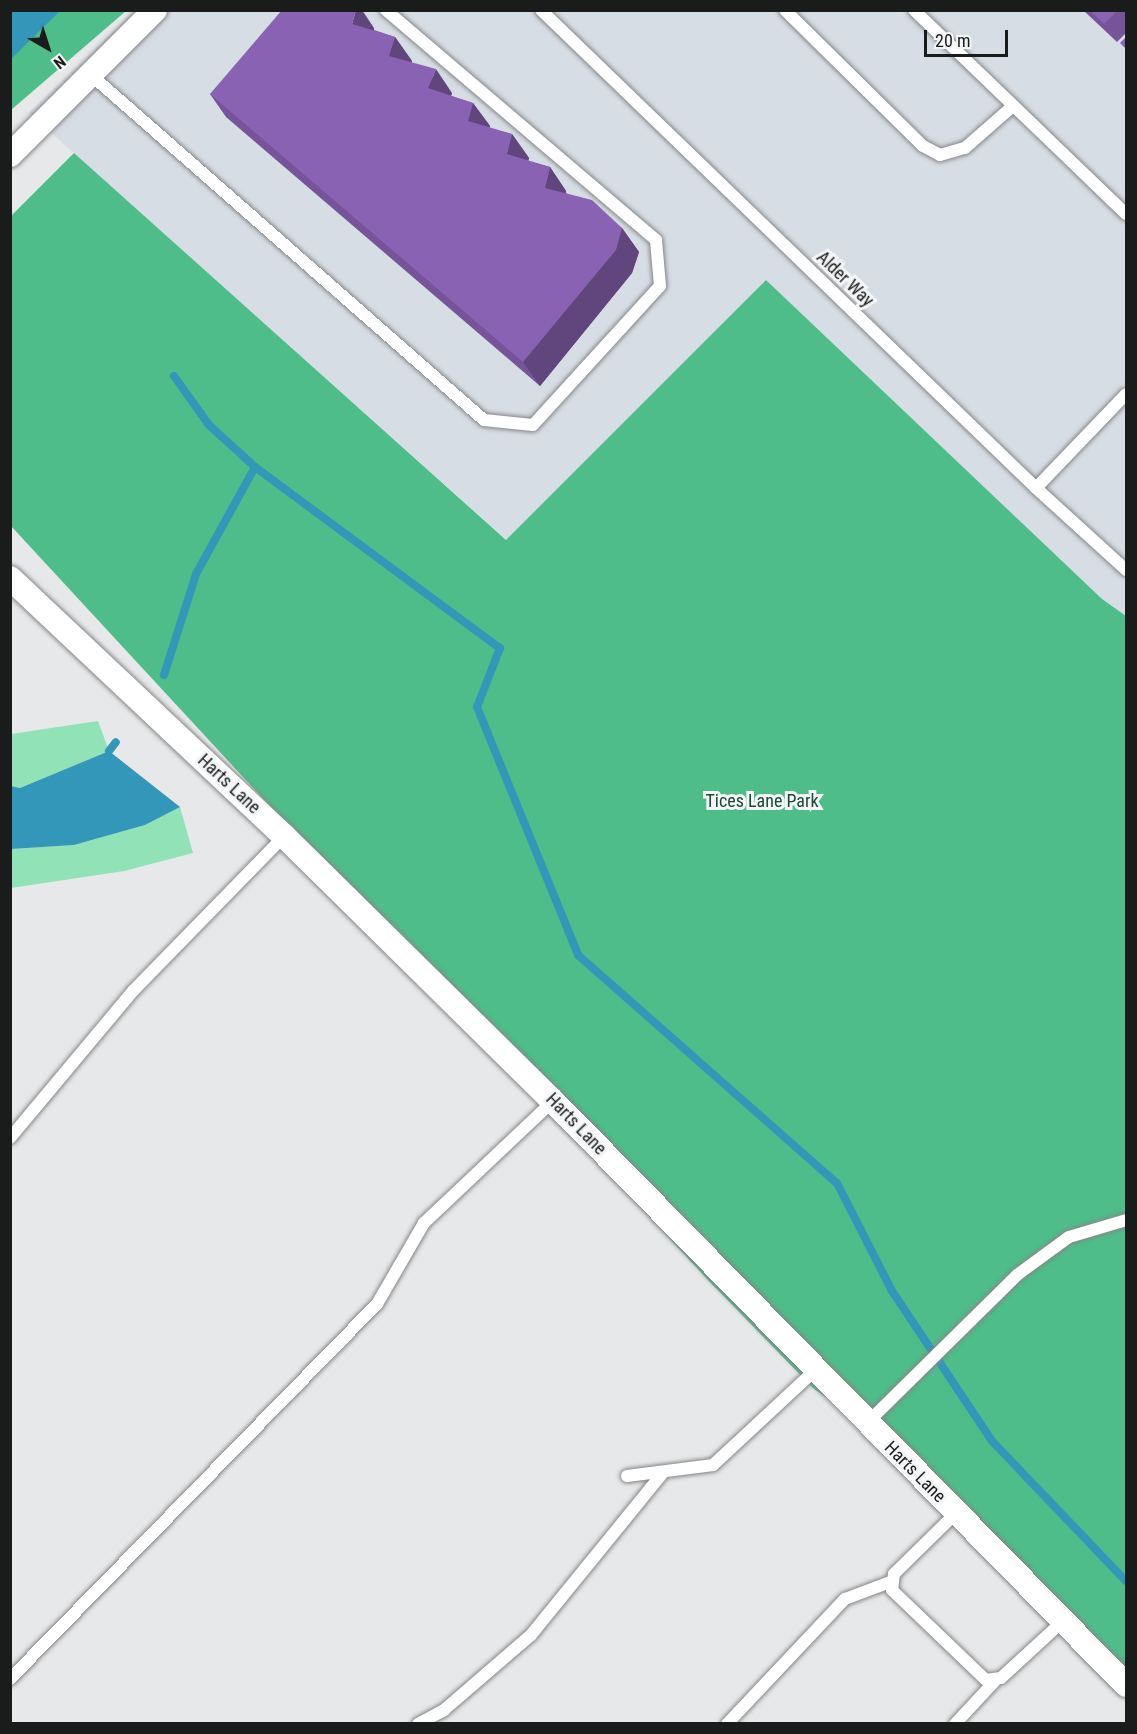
<!DOCTYPE html>
<html>
<head>
<meta charset="utf-8">
<style>
  body { margin:0 }
  #map { position:relative; width:1137px; height:1734px; overflow:hidden; background:#e7e8e9; font-family:"Roboto Condensed",sans-serif }
  div>[style] { position:absolute }
  .built>* { inset:0; background:#d7dde4 }
  .green>* { inset:0; background:#91e2b7 }
  .forest>* { inset:0; background:#4ebd89 }
  .water>* { inset:0; background:#3297b8 }
  .stream>* { height:8px; margin:-4px; padding:0 4px; transform-origin:4px; border-radius:4px; background:#3297b8 }
  .roads { filter:drop-shadow(0 0 2px #858688) drop-shadow(0 0 2px #858688) }
  .service>* { height:12px; margin:-6px; padding:0 6px; transform-origin:6px; border-radius:6px; background:#fff }
  .minor>* { height:24px; margin:-12px; padding:0 12px; transform-origin:12px; border-radius:12px; background:#fff }
  .wall>* { inset:0; background:#77549a }
  .shaded-wall>* { inset:0; background:#61457d }
  .building>* { inset:0; background:#8a62b3 }
  span { translate:-50% -50%; white-space:nowrap; text-align:center; line-height:1.15; -webkit-text-stroke:6px #f4f5f6; paint-order:stroke }
  .street-label { font-size:18px; color:#1a1b1b }
  .park-label { font-size:18px; color:#1a4833 }
  .frame { position:absolute; inset:0; border:12px solid #1a1b1b; pointer-events:none }
  .north { position:absolute; left:18px; top:18px; width:60px; height:60px; -webkit-text-stroke:4px #f4f5f6; paint-order:stroke; rotate:141deg; font-size:16px; font-weight:700; line-height:24px; text-align:center; color:#1a1b1b }
  .north::after { content:''; display:block; margin:auto; width:21px; height:27px; background:#1a1b1b; clip-path:polygon(50% 0,100% 100%,50% 72%,0 100%) }
  .scale { position:absolute; left:924px; top:30px; width:84px; height:27px; box-sizing:border-box; border:3px solid #1a1b1b; border-top:0; padding-left:8px; font-size:18px; line-height:21px; white-space:nowrap; color:#1a1b1b; -webkit-text-stroke:4px #f4f5f6; paint-order:stroke }
</style>
</head>
<body>
<div id="map">
  <div class="built">
    <div style="clip-path:polygon(134px 11px,1126px 11px,1126px 616px,1102px 599px,766px 280px,507px 540px,29px 113px)"></div>
  </div>
  <div class="green">
    <div style="clip-path:polygon(98px 721px,109px 751px,20px 788px,11px 786px,11px 734px)"></div>
    <div style="clip-path:polygon(180px 807px,193px 853px,124px 871px,11px 888px,10px 849px,74px 845px,145px 825px)"></div>
  </div>
  <div class="forest">
    <div style="clip-path:polygon(11px 11px,126px 11px,11px 110px)"></div>
    <div style="clip-path:polygon(74px 153px,506px 540px,766px 280px,1102px 599px,1126px 616px,1126px 1685px,866px 1424px,814px 1389px,708px 1280px,11px 526px,11px 216px)"></div>
  </div>
  <div class="water">
    <div style="clip-path:polygon(11px 10px,60px 10px,60px 11px,11px 59px)"></div>
    <div style="clip-path:polygon(109px 751px,180px 807px,145px 825px,74px 845px,11px 849px,11px 786px,20px 788px)"></div>
  </div>
  <div class="stream">
    <div style="left:174px;top:376px;width:60px;rotate:54.5deg"></div>
    <div style="left:209px;top:425px;width:62px;rotate:42.4deg"></div>
    <div style="left:164px;top:675px;width:106px;rotate:-72.4deg"></div>
    <div style="left:196px;top:574px;width:122px;rotate:-61.1deg"></div>
    <div style="left:255px;top:467px;width:305px;rotate:36.5deg"></div>
    <div style="left:500px;top:648px;width:63px;rotate:111.3deg"></div>
    <div style="left:477px;top:707px;width:268px;rotate:67.8deg"></div>
    <div style="left:578px;top:955px;width:345px;rotate:41.4deg"></div>
    <div style="left:837px;top:1183px;width:121px;rotate:63deg"></div>
    <div style="left:892px;top:1291px;width:180px;rotate:56.3deg"></div>
    <div style="left:992px;top:1441px;width:194px;rotate:46.3deg"></div>
    <div style="left:109px;top:751px;width:11px;rotate:-52deg"></div>
  </div>
  <div class="roads">
    <div class="service">
      <div style="left:541px;top:10px;width:688px;rotate:44deg"></div>
      <div style="left:1036px;top:488px;width:122px;rotate:42.3deg"></div>
      <div style="left:785px;top:10px;width:194px;rotate:44.6deg"></div>
      <div style="left:923px;top:146px;width:19px;rotate:28deg"></div>
      <div style="left:940px;top:155px;width:26px;rotate:-16deg"></div>
      <div style="left:965px;top:148px;width:64px;rotate:-41.2deg"></div>
      <div style="left:914px;top:10px;width:294px;rotate:43.9deg"></div>
      <div style="left:90px;top:74px;width:524px;rotate:41.29deg"></div>
      <div style="left:484px;top:420px;width:49px;rotate:5.8deg"></div>
      <div style="left:533px;top:425px;width:188px;rotate:-47.6deg"></div>
      <div style="left:660px;top:286px;width:46px;rotate:-95deg"></div>
      <div style="left:656px;top:240px;width:355px;rotate:-139.6deg"></div>
      <div style="left:1036px;top:488px;width:130px;rotate:-46.2deg"></div>
      <div style="left:10px;top:1138px;width:192px;rotate:-50.1deg"></div>
      <div style="left:133px;top:991px;width:216px;rotate:-45.7deg"></div>
      <div style="left:866px;top:1424px;width:212px;rotate:-44.6deg"></div>
      <div style="left:1017px;top:1275px;width:64px;rotate:-36.2deg"></div>
      <div style="left:1069px;top:1237px;width:59px;rotate:-16.6deg"></div>
      <div style="left:627px;top:1476px;width:87px;rotate:-7.3deg"></div>
      <div style="left:713px;top:1465px;width:138px;rotate:-42.9deg"></div>
      <div style="left:956px;top:1513px;width:87px;rotate:135.5deg"></div>
      <div style="left:894px;top:1574px;width:16px;rotate:97deg"></div>
      <div style="left:892px;top:1590px;width:130px;rotate:43.8deg"></div>
      <div style="left:986px;top:1680px;width:15px;rotate:-8deg"></div>
      <div style="left:1001px;top:1678px;width:84px;rotate:-42.6deg"></div>
      <div style="left:10px;top:1679px;width:525px;rotate:-45.62deg"></div>
      <div style="left:377px;top:1304px;width:94px;rotate:-59.9deg"></div>
      <div style="left:424px;top:1223px;width:178px;rotate:-43.4deg"></div>
      <div style="left:418px;top:1724px;width:30px;rotate:-28deg"></div>
      <div style="left:444px;top:1710px;width:115px;rotate:-40.8deg"></div>
      <div style="left:531px;top:1635px;width:208px;rotate:-50.9deg"></div>
      <div style="left:727px;top:1724px;width:172px;rotate:-46.7deg"></div>
      <div style="left:845px;top:1599px;width:48px;rotate:-20.7deg"></div>
      <div style="left:955px;top:1724px;width:59px;rotate:-47.1deg"></div>
    </div>
    <div class="minor">
      <div style="left:10px;top:155px;width:205px;rotate:-45deg"></div>
      <div style="left:10px;top:578px;width:376px;rotate:43.3deg"></div>
      <div style="left:284px;top:836px;width:378px;rotate:44.6deg"></div>
      <div style="left:553px;top:1101px;width:818px;rotate:45.54deg"></div>
    </div>
  </div>
  <div class="wall">
    <div style="clip-path:polygon(1083px 10px,1126px 10px,1126px 33px,1117px 42px)"></div>
    <div style="clip-path:polygon(374px 28px,374px 30px,395px 37px,412px 61px,411px 62px,452px 93px,451px 96px,473px 103px,490px 126px,489px 128px,512px 134px,529px 158px,528px 161px,550px 167px,566px 191px,566px 193px,622px 228px,639px 252px,632px 273px,540px 386px,226px 117px,210px 94px)"></div>
  </div>
  <div class="shaded-wall">
    <div style="clip-path:polygon(356px 10px,362px 10px,374px 28px,369px 47px,352px 24px)"></div>
    <div style="clip-path:polygon(395px 37px,412px 61px,406px 79px,389px 56px)"></div>
    <div style="clip-path:polygon(436px 69px,452px 93px,445px 112px,428px 88px)"></div>
    <div style="clip-path:polygon(473px 103px,490px 126px,484px 145px,468px 121px)"></div>
    <div style="clip-path:polygon(512px 134px,529px 158px,524px 178px,507px 154px)"></div>
    <div style="clip-path:polygon(550px 167px,566px 191px,561px 211px,545px 188px)"></div>
    <div style="clip-path:polygon(622px 228px,639px 252px,632px 273px,540px 386px,523px 362px)"></div>
  </div>
  <div class="building">
    <div style="clip-path:polygon(282px 10px,356px 10px,352px 24px,395px 37px,389px 56px,436px 69px,428px 88px,473px 103px,468px 121px,512px 134px,507px 154px,550px 167px,545px 188px,592px 200px,622px 228px,616px 250px,523px 362px,210px 94px)"></div>
    <div style="clip-path:polygon(1089px 10px,1118px 10px,1104px 24px)"></div>
    <div style="clip-path:polygon(1126px 37px,1126px 49px,1120px 43px)"></div>
  </div>
  <div class="street-label">
    <span style="left:845px;top:279px;rotate:44deg">Alder Way</span>
    <span style="left:229px;top:784px;rotate:43deg">Harts Lane</span>
    <span style="left:576px;top:1124px;rotate:46deg">Harts Lane</span>
    <span style="left:915px;top:1472px;rotate:45deg">Harts Lane</span>
  </div>
  <div class="park-label">
    <span style="left:762px;top:801px">Tices Lane Park</span>
  </div>
  <div class="frame"></div>
  <div class="north">N</div>
  <div class="scale">20 m</div>
</div>
</body>
</html>
